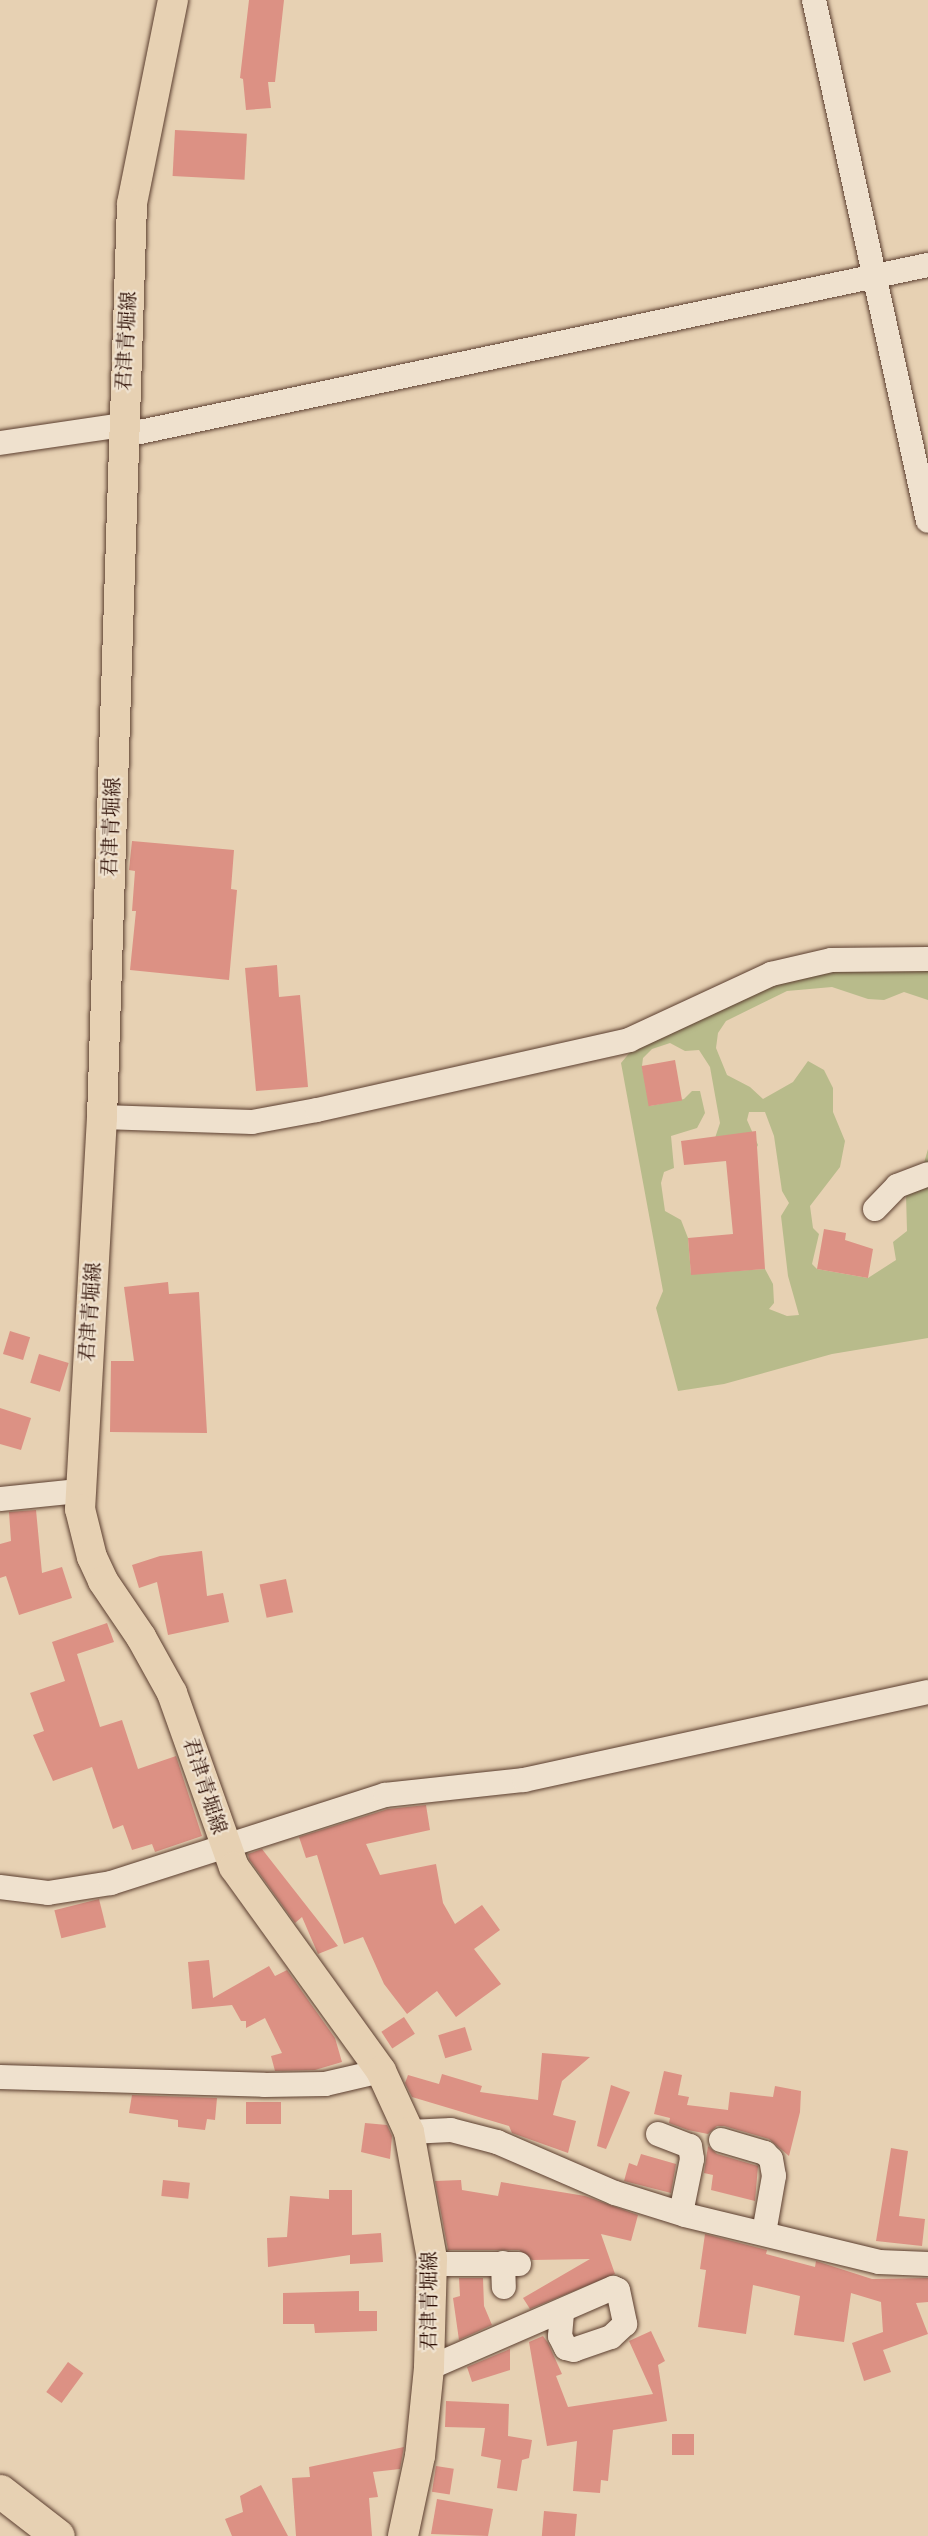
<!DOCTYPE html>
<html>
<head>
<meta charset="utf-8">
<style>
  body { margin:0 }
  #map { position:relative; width:928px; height:2536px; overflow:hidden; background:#e7d1b3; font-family:"IM FELL Double Pica","Noto Serif JP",serif }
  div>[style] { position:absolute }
  .green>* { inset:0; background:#b8bb8b }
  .building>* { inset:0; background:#dc9184; transform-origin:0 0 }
  .roads { filter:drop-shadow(0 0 2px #5b3e2f) drop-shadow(0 0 2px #5b3e2f) }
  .minor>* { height:24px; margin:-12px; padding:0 12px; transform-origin:12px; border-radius:12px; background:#efe1ce }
  .major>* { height:30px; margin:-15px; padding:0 15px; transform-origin:15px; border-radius:15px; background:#e7d1b3 }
  .highway>* { height:33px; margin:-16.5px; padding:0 16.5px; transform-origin:16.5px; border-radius:16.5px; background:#e7d1b3 }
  span { translate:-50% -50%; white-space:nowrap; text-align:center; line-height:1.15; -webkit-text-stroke:4.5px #efe1ce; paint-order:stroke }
  .street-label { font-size:20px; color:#2c0d03 }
</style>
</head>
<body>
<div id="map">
  <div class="green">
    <div style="clip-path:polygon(evenodd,835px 968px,928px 970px,928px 1000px,904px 992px,884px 1000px,868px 999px,832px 987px,787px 991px,726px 1021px,718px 1033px,716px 1048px,727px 1075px,750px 1087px,763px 1099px,793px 1082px,808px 1061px,824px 1070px,833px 1088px,833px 1112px,845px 1141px,840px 1167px,810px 1206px,813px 1228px,819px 1234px,812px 1264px,817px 1269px,868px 1278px,896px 1260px,893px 1242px,907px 1231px,906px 1195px,922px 1170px,928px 1149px,928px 1338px,832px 1354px,724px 1384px,678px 1391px,656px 1308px,663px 1291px,621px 1063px,631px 1051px,669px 1035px,686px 1021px,733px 998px,835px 968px,670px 1043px,685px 1051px,699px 1050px,710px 1067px,720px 1123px,715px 1138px,753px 1155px,758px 1145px,747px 1120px,749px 1112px,765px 1112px,774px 1136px,782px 1191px,789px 1203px,781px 1216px,788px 1276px,799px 1315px,787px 1316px,769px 1309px,774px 1303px,773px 1284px,765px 1269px,691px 1274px,688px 1238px,681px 1220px,665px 1211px,661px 1183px,664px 1172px,674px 1168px,671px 1136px,697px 1128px,705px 1113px,700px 1091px,692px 1091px,684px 1099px,650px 1106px,642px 1066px,643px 1058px,652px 1049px,670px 1043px)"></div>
  </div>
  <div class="building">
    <div style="clip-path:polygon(249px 0,284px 0,275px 82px,268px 82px,271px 108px,246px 110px,243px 79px,240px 78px)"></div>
    <div style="left:175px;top:130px;width:72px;height:46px;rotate:3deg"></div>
    <div style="clip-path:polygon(132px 841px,234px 850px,231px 889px,237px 890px,229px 980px,130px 970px,136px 911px,132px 911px,135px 871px,129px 870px)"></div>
    <div style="clip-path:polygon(277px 965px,279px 997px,300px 995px,308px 1087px,256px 1091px,245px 968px)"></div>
    <div style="left:675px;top:1060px;width:41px;height:34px;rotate:80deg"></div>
    <div style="clip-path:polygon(756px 1131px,765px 1269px,691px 1275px,688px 1238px,733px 1234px,726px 1161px,684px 1165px,681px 1141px)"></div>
    <div style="clip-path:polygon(824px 1229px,846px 1233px,845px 1240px,873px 1249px,868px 1278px,817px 1269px)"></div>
    <div style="clip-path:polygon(168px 1282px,169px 1294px,199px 1292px,207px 1433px,110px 1432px,111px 1361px,134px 1361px,124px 1287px)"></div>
    <div style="left:10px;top:1331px;width:21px;height:24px;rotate:17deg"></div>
    <div style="left:39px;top:1354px;width:31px;height:30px;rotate:17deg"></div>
    <div style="clip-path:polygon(0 1408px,31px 1418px,21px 1450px,0 1444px)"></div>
    <div style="clip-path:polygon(36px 1510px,42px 1573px,62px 1567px,72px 1598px,19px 1615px,6px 1576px,0 1578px,0 1544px,11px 1541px,9px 1512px)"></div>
    <div style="clip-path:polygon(202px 1551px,207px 1596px,223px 1593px,229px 1622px,168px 1635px,157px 1582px,139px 1588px,132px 1565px,160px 1556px)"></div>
    <div style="left:286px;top:1579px;width:34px;height:27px;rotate:78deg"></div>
    <div style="clip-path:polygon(107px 1623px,114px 1642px,77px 1654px,100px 1727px,122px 1720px,138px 1769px,176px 1756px,202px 1836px,155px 1852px,152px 1844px,132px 1850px,123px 1825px,113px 1829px,92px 1767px,53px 1781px,33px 1735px,44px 1731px,30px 1693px,65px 1681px,52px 1642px)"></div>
    <div style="clip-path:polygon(426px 1805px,430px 1830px,366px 1844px,380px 1875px,436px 1864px,443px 1903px,455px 1924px,482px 1905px,500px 1930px,474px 1949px,501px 1984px,456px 2017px,437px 1991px,407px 2014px,384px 1984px,363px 1937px,344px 1944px,317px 1855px,306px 1858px,299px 1837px,388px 1809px)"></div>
    <div style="clip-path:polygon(262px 1849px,269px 1858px,338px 1946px,318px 1954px,302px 1917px,295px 1923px,249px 1859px,248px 1854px)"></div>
    <div style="left:99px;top:1899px;width:29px;height:46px;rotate:76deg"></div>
    <div style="clip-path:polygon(209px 1960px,213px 1998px,269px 1966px,275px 1976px,287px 1970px,335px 2038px,342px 2062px,315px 2070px,275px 2071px,271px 2056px,282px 2053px,265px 2018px,246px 2028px,246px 2021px,241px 2021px,232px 2005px,192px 2009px,188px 1962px)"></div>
    <div style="left:404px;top:2017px;width:20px;height:27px;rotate:57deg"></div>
    <div style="left:465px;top:2027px;width:24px;height:28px;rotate:73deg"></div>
    <div style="clip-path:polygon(542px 2053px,590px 2057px,562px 2081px,553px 2115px,576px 2121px,568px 2153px,512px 2133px,509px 2126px,412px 2097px,405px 2083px,408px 2075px,439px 2084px,442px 2074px,482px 2086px,480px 2092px,538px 2100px)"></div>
    <div style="clip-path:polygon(664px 2071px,682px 2075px,678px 2095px,689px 2097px,687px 2105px,728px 2110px,730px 2092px,773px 2097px,775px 2086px,801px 2091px,800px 2112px,789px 2156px,769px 2139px,724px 2126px,717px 2126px,708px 2134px,688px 2130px,669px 2123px,670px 2118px,654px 2114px)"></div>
    <div style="clip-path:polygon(611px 2085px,630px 2092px,606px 2149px,597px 2146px)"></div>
    <div style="clip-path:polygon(132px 2095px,217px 2098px,215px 2120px,207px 2119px,205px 2130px,178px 2127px,178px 2120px,129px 2113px)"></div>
    <div style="left:246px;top:2102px;width:35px;height:22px"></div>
    <div style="clip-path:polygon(365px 2123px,387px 2125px,392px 2136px,390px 2159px,361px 2152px)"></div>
    <div style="clip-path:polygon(708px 2146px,717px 2154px,758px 2166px,755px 2201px,711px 2190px,713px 2175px,704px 2173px)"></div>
    <div style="clip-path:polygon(891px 2148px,908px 2151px,899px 2216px,925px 2219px,922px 2246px,876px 2241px)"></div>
    <div style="clip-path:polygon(641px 2154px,676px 2164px,671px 2193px,624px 2181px,629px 2163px,637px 2166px)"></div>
    <div style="left:163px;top:2180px;width:27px;height:16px;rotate:6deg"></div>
    <div style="clip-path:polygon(461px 2180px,462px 2190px,498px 2196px,501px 2182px,585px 2196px,638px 2215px,631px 2241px,601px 2234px,615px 2274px,530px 2309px,523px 2298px,590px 2259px,532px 2260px,519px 2250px,448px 2250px,435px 2181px)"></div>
    <div style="clip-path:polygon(329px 2190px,352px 2190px,352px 2235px,381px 2233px,383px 2262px,350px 2264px,350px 2255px,268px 2267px,267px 2238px,287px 2237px,290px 2196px,329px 2199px)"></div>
    <div style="clip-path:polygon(705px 2234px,767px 2250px,766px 2254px,815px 2267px,816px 2261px,872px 2279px,928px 2278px,928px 2302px,916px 2303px,928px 2334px,883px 2350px,891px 2372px,864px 2381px,852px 2343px,883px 2332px,881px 2302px,851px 2293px,844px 2342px,794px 2335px,800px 2296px,753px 2285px,746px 2334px,698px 2327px,706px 2270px,700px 2269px)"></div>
    <div style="clip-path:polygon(459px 2278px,483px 2278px,484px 2306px,492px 2325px,459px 2340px,453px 2298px,460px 2296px)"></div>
    <div style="clip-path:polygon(359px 2291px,359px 2311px,377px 2311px,377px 2331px,315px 2333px,314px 2324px,283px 2324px,283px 2293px)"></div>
    <div style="clip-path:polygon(651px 2331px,665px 2361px,658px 2365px,667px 2421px,613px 2430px,608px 2481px,601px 2480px,600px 2493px,573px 2491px,577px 2441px,547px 2446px,529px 2342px,543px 2336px,548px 2343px,562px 2374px,556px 2376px,568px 2407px,653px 2394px,629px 2341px)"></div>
    <div style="clip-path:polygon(510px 2349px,510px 2370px,472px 2382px,467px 2367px)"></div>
    <div style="left:68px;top:2362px;width:19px;height:37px;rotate:36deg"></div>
    <div style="clip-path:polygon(446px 2401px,509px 2404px,508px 2436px,532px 2440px,529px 2458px,522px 2460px,517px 2491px,497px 2488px,501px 2460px,481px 2456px,485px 2428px,445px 2427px)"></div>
    <div style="left:672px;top:2434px;width:22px;height:21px"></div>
    <div style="clip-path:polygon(404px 2447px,400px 2469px,373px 2472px,378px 2497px,369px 2498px,372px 2536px,296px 2536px,292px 2478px,310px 2477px,309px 2467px)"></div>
    <div style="left:436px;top:2466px;width:18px;height:26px;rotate:9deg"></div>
    <div style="clip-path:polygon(261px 2485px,288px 2536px,232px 2536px,225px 2519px,243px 2512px,240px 2496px)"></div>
    <div style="clip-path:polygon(437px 2499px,493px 2509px,488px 2536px,431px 2534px)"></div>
    <div style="left:544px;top:2511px;width:33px;height:25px;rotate:5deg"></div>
  </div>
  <div class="roads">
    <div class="minor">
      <div style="left:814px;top:0;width:533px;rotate:77.66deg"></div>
      <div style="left:0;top:443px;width:123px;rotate:-8.4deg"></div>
      <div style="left:122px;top:425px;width:19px;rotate:21deg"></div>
      <div style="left:140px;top:432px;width:806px;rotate:-11.97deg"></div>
      <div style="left:102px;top:1117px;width:150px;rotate:1.9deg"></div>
      <div style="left:252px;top:1122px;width:66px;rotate:-10.5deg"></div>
      <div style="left:317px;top:1110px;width:320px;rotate:-12.6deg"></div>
      <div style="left:629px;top:1040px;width:157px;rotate:-24.9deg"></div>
      <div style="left:771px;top:974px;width:62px;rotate:-13.1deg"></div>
      <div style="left:831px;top:960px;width:97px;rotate:-0.6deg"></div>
      <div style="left:875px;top:1209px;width:32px;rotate:-46deg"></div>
      <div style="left:897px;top:1186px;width:33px;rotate:-21deg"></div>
      <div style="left:0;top:1499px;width:79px;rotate:-5.8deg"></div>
      <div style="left:0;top:1887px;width:48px;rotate:7.1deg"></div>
      <div style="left:48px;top:1893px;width:64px;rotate:-9deg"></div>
      <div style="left:111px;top:1883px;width:288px;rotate:-17.8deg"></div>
      <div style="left:385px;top:1795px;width:140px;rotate:-6.2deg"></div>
      <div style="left:524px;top:1780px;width:413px;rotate:-12.3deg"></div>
      <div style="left:0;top:2077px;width:264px;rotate:1.7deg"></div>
      <div style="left:264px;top:2085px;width:61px;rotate:-0.9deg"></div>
      <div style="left:325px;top:2084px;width:57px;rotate:-13.1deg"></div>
      <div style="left:409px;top:2132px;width:42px;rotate:-2.7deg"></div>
      <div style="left:451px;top:2130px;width:48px;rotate:14.6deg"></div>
      <div style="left:497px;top:2142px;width:129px;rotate:23.4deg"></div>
      <div style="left:615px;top:2193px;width:73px;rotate:17.4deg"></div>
      <div style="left:685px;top:2215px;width:200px;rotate:13.6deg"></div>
      <div style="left:879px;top:2262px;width:49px;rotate:2.3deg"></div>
      <div style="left:658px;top:2134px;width:34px;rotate:21deg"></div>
      <div style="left:690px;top:2146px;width:13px;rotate:81deg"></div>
      <div style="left:692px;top:2159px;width:55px;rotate:101.5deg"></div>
      <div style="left:721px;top:2140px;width:46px;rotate:16.5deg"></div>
      <div style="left:765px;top:2153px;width:8px;rotate:45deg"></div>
      <div style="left:771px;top:2159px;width:17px;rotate:80deg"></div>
      <div style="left:774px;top:2176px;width:58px;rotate:100deg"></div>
      <div style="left:503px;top:2263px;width:24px;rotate:88deg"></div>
      <div style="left:432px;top:2264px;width:87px"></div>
      <div style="left:429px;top:2368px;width:201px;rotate:-23.5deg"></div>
      <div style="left:613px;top:2288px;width:5px;rotate:22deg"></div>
      <div style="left:618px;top:2290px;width:35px;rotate:78deg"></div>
      <div style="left:625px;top:2324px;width:19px;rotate:137deg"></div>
      <div style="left:611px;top:2337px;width:39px;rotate:161deg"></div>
      <div style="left:574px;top:2350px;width:8px;rotate:-166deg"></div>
      <div style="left:566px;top:2348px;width:13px;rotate:-117deg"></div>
      <div style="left:560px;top:2336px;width:25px;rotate:-85deg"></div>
    </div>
    <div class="major">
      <div style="left:173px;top:0;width:208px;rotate:101.4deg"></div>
      <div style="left:132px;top:204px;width:913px;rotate:91.88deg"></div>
      <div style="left:102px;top:1117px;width:393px;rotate:93.2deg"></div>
      <div style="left:80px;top:1509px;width:49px;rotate:76deg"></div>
      <div style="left:92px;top:1557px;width:26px;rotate:65deg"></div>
      <div style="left:103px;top:1581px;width:68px;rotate:55.8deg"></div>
      <div style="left:141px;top:1637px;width:64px;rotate:61deg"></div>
      <div style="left:172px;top:1693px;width:185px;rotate:70.4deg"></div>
      <div style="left:234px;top:1867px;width:251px;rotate:54.2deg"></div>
      <div style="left:381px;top:2071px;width:67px;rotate:65.3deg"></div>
      <div style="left:409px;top:2132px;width:129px;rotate:79.7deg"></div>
      <div style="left:432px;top:2259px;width:109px;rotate:91.6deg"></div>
      <div style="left:429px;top:2368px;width:88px;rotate:95.8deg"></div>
      <div style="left:420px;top:2456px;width:82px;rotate:102deg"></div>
    </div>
    <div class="highway">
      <div style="left:0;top:2491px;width:73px;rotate:37.8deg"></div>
    </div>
  </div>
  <div class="street-label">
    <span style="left:126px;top:341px;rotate:-87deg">君津青堀線</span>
    <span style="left:111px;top:827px;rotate:-88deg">君津青堀線</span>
    <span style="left:90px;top:1312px;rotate:-86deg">君津青堀線</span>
    <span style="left:205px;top:1786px;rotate:72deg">君津青堀線</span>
    <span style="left:429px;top:2301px;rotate:-90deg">君津青堀線</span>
  </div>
</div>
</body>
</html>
